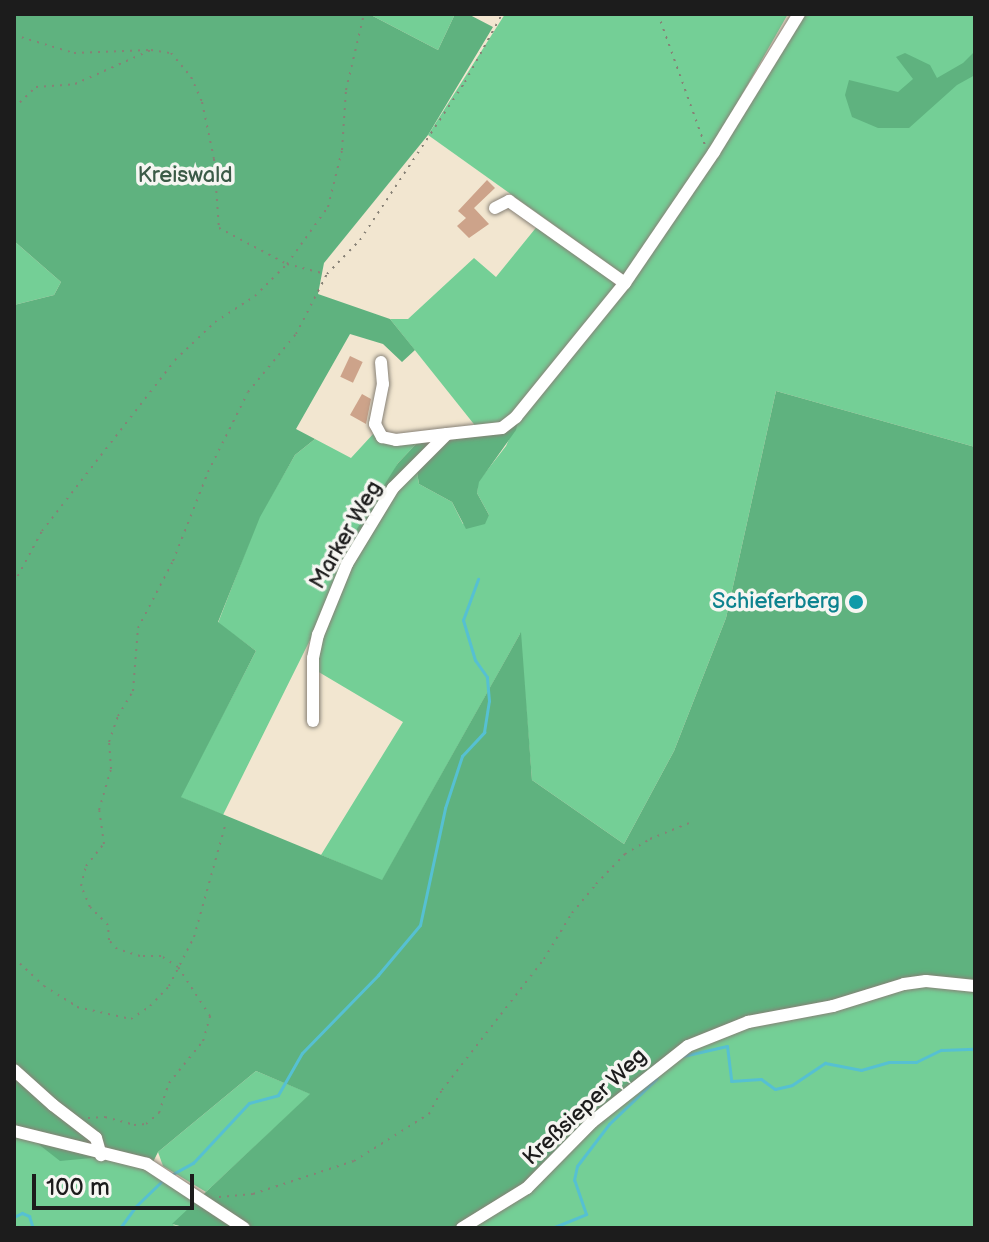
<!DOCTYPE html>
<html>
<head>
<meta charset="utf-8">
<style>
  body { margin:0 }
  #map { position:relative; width:989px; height:1242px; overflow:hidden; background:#f2e6d0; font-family:"Balsamiq Sans",sans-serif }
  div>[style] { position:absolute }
  .green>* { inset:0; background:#74cf96 }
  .forest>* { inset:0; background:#5fb27f }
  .stream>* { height:3px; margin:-1.5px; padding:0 1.5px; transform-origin:1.5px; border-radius:1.5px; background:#56c0d2 }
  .building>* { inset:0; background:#cda38a; transform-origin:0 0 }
  .path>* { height:2px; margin-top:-1px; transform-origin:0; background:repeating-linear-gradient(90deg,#878176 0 2px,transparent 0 8px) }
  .roads { filter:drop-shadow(0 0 2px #878176) drop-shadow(0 0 2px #878176) }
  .minor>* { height:12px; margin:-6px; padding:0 6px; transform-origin:6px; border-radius:6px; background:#fff }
  .dots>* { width:22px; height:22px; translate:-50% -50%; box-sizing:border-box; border:4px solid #f6f6f2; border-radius:50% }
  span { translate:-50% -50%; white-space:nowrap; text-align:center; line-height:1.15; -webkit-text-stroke:7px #f6f6f2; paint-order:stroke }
  .park-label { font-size:22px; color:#3b5b47 }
  .street-label { font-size:22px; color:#1c1c1c }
  .culture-label { font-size:22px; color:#0d838f }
  .right { translate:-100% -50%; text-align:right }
  .frame { position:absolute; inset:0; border:16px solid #1c1c1c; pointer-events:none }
  .scale { position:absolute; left:32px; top:1174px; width:162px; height:36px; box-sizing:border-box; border:4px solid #1c1c1c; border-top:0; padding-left:10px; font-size:24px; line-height:28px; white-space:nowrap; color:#1c1c1c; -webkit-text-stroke:6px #f6f6f2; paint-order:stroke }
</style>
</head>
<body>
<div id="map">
  <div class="green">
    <div style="clip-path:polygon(369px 14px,455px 14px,438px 50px)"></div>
    <div style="clip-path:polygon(505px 14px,788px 14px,707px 156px,624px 275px,428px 135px)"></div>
    <div style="clip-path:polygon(805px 14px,975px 14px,975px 447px,776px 391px,726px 618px,674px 751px,624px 844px,532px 780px,520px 634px,382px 881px,321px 855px,403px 722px,317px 671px,316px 656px,336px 593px,393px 493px,417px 472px,419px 484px,452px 502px,463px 524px,489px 515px,477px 493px,478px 482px,506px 446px,519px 417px,716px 156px)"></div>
    <div style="clip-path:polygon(539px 224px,604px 271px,617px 287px,514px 414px,500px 425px,477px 428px,390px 319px,408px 319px,474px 258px,496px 277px)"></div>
    <div style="clip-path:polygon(14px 241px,61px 282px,54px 295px,14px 305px)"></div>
    <div style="clip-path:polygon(374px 433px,418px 442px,398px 463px,223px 815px,180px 797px,256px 651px,218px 623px,259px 517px,295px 455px,315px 439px,351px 458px)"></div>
    <div style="clip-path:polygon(925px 984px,975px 989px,975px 1228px,467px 1228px,532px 1189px,592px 1127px,673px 1056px,771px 1019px)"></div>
    <div style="clip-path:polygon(256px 1071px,311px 1094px,206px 1192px,163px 1166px,158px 1152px)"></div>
    <div style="clip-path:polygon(14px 1134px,147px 1168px,198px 1200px,173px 1225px,187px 1228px,14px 1228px)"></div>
  </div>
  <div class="forest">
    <div style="clip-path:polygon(14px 14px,369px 14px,438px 50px,455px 14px,468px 14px,493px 27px,428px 135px,324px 263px,318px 294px,390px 319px,415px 350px,402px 362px,383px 344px,350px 334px,296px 429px,315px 439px,295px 455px,260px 517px,218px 622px,256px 651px,181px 797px,382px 880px,521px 632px,532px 780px,624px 844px,674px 751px,726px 618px,776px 391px,975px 447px,975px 984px,918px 978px,693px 1040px,649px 1070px,525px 1187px,454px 1228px,187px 1228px,172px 1224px,310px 1094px,256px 1071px,158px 1152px,153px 1162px,102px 1157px,60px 1161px,14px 1125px,14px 305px,54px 295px,61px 282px,14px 241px)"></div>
    <div style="clip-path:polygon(975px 51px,975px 75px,957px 85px,909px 128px,878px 128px,852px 117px,845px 95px,849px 80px,898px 92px,913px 79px,896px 57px,905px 53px,930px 65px,937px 78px,963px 63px)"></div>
    <div style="clip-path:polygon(519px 417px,516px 430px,479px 482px,477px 493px,489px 515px,485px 524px,466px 529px,452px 502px,419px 484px,417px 472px,406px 469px,360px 538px,355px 532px,398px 463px,418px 442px,449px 437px)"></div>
  </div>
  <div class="stream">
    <div style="left:683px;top:1056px;width:45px;rotate:-12.8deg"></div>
    <div style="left:727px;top:1046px;width:35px;rotate:83deg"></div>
    <div style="left:731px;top:1081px;width:30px;rotate:-4deg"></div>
    <div style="left:761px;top:1079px;width:17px;rotate:36deg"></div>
    <div style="left:775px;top:1089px;width:17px;rotate:-13deg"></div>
    <div style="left:792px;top:1085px;width:40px;rotate:-34deg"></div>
    <div style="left:825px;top:1063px;width:37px;rotate:11deg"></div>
    <div style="left:861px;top:1070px;width:29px;rotate:-16deg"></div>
    <div style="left:889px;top:1062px;width:27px"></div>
    <div style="left:916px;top:1062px;width:28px;rotate:-26deg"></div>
    <div style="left:941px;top:1050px;width:34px;rotate:-2deg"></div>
    <div style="left:171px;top:1175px;width:25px;rotate:-29deg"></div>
    <div style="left:193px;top:1163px;width:82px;rotate:-47deg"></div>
    <div style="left:249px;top:1103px;width:30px;rotate:-15deg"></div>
    <div style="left:278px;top:1095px;width:48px;rotate:-60.3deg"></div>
    <div style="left:302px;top:1053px;width:109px;rotate:-45.7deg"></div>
    <div style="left:378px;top:975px;width:65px;rotate:-50deg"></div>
    <div style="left:420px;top:925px;width:120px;rotate:-77.9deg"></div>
    <div style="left:445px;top:808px;width:55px;rotate:-71.9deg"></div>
    <div style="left:462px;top:756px;width:33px;rotate:-47deg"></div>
    <div style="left:484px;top:732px;width:31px;rotate:-81deg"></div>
    <div style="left:489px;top:701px;width:24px;rotate:-95deg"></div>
    <div style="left:487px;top:677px;width:21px;rotate:-125deg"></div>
    <div style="left:475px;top:660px;width:42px;rotate:-106.7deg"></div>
    <div style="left:463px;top:620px;width:44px;rotate:-69.9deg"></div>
    <div style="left:14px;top:1217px;width:9px;rotate:-27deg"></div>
    <div style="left:22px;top:1213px;width:8px;rotate:23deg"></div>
    <div style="left:29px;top:1216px;width:13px;rotate:72deg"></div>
    <div style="left:120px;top:1228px;width:26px;rotate:-54deg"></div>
    <div style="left:135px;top:1207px;width:40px;rotate:-44deg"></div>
    <div style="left:552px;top:1228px;width:37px;rotate:-22deg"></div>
    <div style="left:586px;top:1214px;width:36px;rotate:-109deg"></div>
    <div style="left:574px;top:1180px;width:14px;rotate:-78deg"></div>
    <div style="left:577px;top:1166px;width:53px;rotate:-52.7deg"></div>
    <div style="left:609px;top:1124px;width:66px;rotate:-43.8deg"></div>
  </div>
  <div class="building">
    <div style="clip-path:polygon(487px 180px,495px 188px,474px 208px,489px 224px,469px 238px,457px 226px,466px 218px,458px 211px)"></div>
    <div style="left:350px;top:356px;width:14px;height:23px;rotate:25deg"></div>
    <div style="clip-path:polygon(362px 394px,371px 399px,366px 424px,350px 415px)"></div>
  </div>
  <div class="path">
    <div style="left:658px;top:14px;width:139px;rotate:70.3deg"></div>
    <div style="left:14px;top:35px;width:63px;rotate:16.7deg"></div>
    <div style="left:74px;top:53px;width:75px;rotate:-2.3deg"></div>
    <div style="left:14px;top:108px;width:30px;rotate:-44deg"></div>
    <div style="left:36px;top:87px;width:39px;rotate:-4deg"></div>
    <div style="left:75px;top:84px;width:83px;rotate:-24.1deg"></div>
    <div style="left:151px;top:50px;width:20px;rotate:9deg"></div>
    <div style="left:171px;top:53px;width:31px;rotate:50deg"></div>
    <div style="left:191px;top:77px;width:27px;rotate:66deg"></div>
    <div style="left:202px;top:102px;width:58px;rotate:78.1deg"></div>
    <div style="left:214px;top:159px;width:69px;rotate:85.9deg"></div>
    <div style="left:219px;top:228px;width:77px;rotate:27.9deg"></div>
    <div style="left:287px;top:264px;width:40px;rotate:14.4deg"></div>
    <div style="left:14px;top:583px;width:59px;rotate:-61.7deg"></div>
    <div style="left:42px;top:531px;width:217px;rotate:-52.1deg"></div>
    <div style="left:175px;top:360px;width:55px;rotate:-43.5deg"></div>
    <div style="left:215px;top:322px;width:48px;rotate:-33deg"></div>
    <div style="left:255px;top:296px;width:45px;rotate:-45deg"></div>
    <div style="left:287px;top:264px;width:70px;rotate:-54.3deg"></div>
    <div style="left:328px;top:207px;width:59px;rotate:-76.2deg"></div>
    <div style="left:342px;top:150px;width:60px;rotate:-86.2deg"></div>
    <div style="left:346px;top:90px;width:78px;rotate:-76.7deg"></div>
    <div style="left:14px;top:958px;width:41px;rotate:43deg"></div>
    <div style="left:44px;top:986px;width:39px;rotate:32deg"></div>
    <div style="left:77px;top:1007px;width:55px;rotate:12.5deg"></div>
    <div style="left:131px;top:1019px;width:23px;rotate:-34deg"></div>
    <div style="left:150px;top:1006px;width:28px;rotate:-46deg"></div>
    <div style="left:169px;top:986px;width:55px;rotate:-63deg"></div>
    <div style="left:194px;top:937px;width:115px;rotate:-74.4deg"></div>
    <div style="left:88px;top:1118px;width:17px;rotate:-3deg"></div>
    <div style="left:105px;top:1117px;width:30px;rotate:15deg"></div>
    <div style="left:134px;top:1125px;width:12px;rotate:-5deg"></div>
    <div style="left:146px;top:1124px;width:17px;rotate:-40deg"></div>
    <div style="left:159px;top:1113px;width:32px;rotate:-72deg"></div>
    <div style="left:169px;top:1083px;width:54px;rotate:-51deg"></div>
    <div style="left:203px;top:1041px;width:26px;rotate:-74deg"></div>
    <div style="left:210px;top:1016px;width:59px;rotate:-123.1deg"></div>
    <div style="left:178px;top:967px;width:20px;rotate:-147deg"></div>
    <div style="left:161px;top:956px;width:21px;rotate:180deg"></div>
    <div style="left:140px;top:956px;width:24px;rotate:-163deg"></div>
    <div style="left:117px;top:949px;width:12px;rotate:-132deg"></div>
    <div style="left:109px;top:940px;width:15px;rotate:-94deg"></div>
    <div style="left:108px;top:925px;width:25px;rotate:-135deg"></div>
    <div style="left:90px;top:907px;width:23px;rotate:-113deg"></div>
    <div style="left:81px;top:886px;width:21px;rotate:-76deg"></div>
    <div style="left:86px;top:866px;width:28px;rotate:-51deg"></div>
    <div style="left:104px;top:844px;width:34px;rotate:-98deg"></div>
    <div style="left:99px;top:810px;width:43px;rotate:-73.7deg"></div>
    <div style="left:111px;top:769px;width:27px;rotate:-94deg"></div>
    <div style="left:109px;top:742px;width:28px;rotate:-71deg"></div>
    <div style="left:118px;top:716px;width:29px;rotate:-59deg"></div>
    <div style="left:133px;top:691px;width:63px;rotate:-85.5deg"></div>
    <div style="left:138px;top:628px;width:76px;rotate:-62.4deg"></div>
    <div style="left:173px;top:561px;width:96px;rotate:-68.5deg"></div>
    <div style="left:208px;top:472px;width:89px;rotate:-63.4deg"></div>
    <div style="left:248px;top:392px;width:75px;rotate:-50.4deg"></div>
    <div style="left:296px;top:334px;width:68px;rotate:-62.7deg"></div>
    <div style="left:327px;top:274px;width:47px;rotate:-45.9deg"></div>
    <div style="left:360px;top:240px;width:190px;rotate:-56.4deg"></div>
    <div style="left:465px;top:82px;width:77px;rotate:-61.4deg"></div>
    <div style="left:219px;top:1197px;width:34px;rotate:-5deg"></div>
    <div style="left:253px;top:1194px;width:106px;rotate:-18.1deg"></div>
    <div style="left:354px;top:1161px;width:89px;rotate:-32.1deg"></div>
    <div style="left:429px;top:1114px;width:27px;rotate:-62deg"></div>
    <div style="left:442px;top:1090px;width:166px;rotate:-52.1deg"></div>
    <div style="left:544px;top:959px;width:54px;rotate:-58.7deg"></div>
    <div style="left:572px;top:913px;width:38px;rotate:-50deg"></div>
    <div style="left:596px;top:884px;width:42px;rotate:-46deg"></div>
    <div style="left:625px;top:854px;width:29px;rotate:-31deg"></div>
    <div style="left:650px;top:839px;width:42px;rotate:-22.3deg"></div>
  </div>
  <div class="roads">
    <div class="minor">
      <div style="left:495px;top:208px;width:16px;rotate:-27deg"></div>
      <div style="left:509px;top:201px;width:142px;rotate:35.3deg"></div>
      <div style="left:381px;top:362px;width:22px;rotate:85deg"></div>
      <div style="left:383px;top:384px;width:41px;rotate:101.3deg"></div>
      <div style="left:375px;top:424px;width:15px;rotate:62deg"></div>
      <div style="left:382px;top:437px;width:14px;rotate:12deg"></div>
      <div style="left:396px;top:440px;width:51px;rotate:-6.7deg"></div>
      <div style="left:313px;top:721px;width:63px;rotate:-90deg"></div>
      <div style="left:313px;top:658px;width:24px;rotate:-78deg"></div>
      <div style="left:318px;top:635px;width:77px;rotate:-67.8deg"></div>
      <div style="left:347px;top:564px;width:89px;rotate:-58.8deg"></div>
      <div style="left:393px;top:488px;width:76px;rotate:-45deg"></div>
      <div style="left:447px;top:434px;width:55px;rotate:-6.2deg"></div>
      <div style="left:502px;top:428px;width:18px;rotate:-38deg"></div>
      <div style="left:516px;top:417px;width:173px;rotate:-50.9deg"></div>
      <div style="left:625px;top:283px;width:158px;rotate:-55.8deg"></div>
      <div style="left:714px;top:152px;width:162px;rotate:-58.4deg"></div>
      <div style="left:14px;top:1070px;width:52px;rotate:41.9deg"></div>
      <div style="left:53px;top:1105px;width:54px;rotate:37.5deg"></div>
      <div style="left:96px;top:1138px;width:18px;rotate:74deg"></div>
      <div style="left:14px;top:1131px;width:137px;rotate:13.9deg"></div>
      <div style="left:147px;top:1164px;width:116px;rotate:33.4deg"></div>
      <div style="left:462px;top:1228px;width:76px;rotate:-31.6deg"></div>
      <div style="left:527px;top:1188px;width:93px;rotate:-45.4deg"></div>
      <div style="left:592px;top:1122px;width:122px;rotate:-38.4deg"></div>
      <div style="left:688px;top:1046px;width:65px;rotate:-21.8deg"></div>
      <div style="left:748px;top:1022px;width:86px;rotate:-10.7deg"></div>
      <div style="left:833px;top:1006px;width:74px;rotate:-17.2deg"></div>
      <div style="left:904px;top:984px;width:22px;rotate:-8deg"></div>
      <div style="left:926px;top:981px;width:49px;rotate:5.8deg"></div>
    </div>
  </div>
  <div class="dots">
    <div style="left:856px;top:602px;background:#0f9aa8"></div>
  </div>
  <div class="park-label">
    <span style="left:185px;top:176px">Kreiswald</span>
  </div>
  <div class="street-label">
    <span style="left:346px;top:535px;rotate:-60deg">Marker Weg</span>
    <span style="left:585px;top:1107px;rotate:-43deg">Kreßsieper Weg</span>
  </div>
  <div class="culture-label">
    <span class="right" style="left:840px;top:602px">Schieferberg</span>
  </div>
  <div class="frame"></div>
  <div class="scale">100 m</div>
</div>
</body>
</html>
